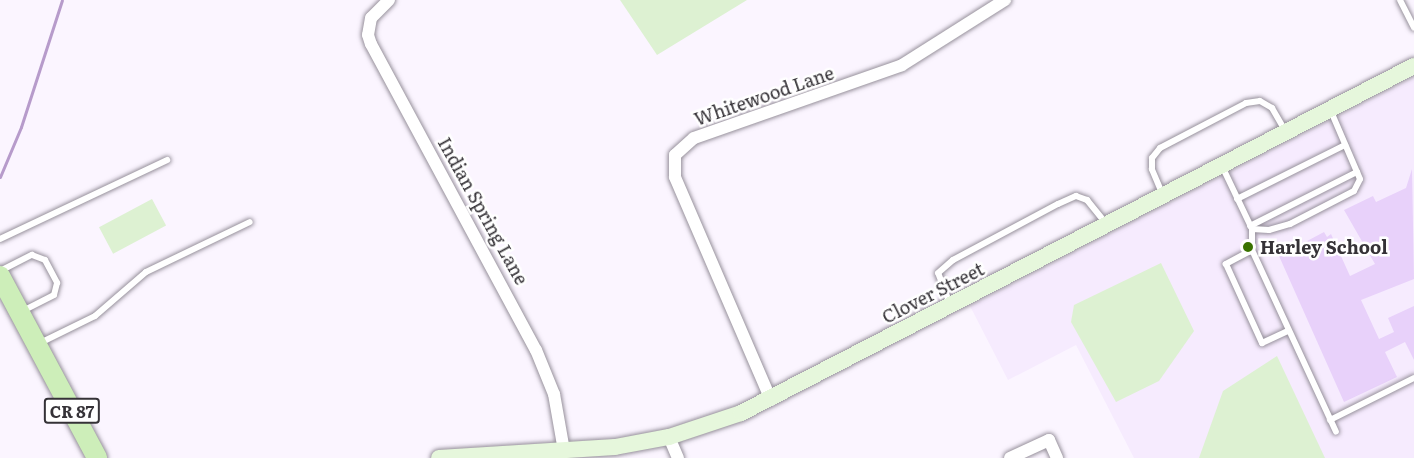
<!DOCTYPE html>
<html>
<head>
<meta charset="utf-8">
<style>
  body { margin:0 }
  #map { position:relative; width:1414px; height:458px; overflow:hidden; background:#fbf5ff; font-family:Literata,serif }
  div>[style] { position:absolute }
  .built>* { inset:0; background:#f6ebfe }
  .green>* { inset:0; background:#ddf1d2; transform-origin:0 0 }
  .stream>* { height:3px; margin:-1.5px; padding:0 1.5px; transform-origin:1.5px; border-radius:1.5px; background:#b79bcb }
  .building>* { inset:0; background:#e8d1fa }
  .roads { filter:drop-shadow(0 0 2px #97919c) drop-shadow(0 0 2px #97919c) }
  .service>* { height:6px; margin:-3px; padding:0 3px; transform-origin:3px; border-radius:3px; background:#fff }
  .minor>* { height:12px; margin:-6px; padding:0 6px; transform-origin:6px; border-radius:6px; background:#fff }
  .secondary>* { height:16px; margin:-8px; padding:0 8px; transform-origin:8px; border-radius:8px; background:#e6f7dc }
  .primary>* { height:20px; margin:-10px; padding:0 10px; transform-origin:10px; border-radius:10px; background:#cdeeb9 }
  .dots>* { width:16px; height:16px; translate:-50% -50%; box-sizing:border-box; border:3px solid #fff; border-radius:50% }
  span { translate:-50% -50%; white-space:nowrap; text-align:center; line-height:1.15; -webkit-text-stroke:5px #fff; paint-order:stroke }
  .shield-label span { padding:2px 4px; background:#fff; border:2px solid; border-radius:4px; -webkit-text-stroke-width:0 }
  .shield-label { font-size:16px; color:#353237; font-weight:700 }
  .street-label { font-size:18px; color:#353237 }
  .poi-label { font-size:18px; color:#353237; font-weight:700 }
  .left { translate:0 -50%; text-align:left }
</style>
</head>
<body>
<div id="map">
  <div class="built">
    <div style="clip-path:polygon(1414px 77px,1414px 458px,1134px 458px,1076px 345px,1008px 380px,970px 306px)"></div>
  </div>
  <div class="green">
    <div style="clip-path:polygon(620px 0,747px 0,657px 55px)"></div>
    <div style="left:152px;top:199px;width:30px;height:60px;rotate:62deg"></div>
    <div style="clip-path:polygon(1161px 263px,1194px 331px,1159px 381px,1116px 402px,1071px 322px,1074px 305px)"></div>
    <div style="clip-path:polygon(1277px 356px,1325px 458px,1199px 458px,1223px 391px)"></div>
  </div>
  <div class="stream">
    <div style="left:0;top:177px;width:54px;rotate:-67.2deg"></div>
    <div style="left:21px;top:127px;width:133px;rotate:-72.1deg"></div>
  </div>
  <div class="building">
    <div style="clip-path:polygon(1412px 169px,1414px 279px,1361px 300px,1379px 339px,1394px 332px,1388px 318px,1414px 306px,1414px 360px,1405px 342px,1385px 352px,1397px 377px,1344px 402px,1279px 256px,1324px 232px,1327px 237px,1331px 234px,1350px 276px,1375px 264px,1344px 210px,1373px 196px,1376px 202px,1406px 188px)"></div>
  </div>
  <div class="roads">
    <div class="service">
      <div style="left:1400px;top:0;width:31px;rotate:63deg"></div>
      <div style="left:1222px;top:166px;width:70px;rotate:64.5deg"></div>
      <div style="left:1252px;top:229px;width:21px;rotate:90deg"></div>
      <div style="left:1252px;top:250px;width:200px;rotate:65.2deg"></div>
      <div style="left:1162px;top:193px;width:26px;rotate:-113deg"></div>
      <div style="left:1152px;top:169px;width:11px;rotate:-90deg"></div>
      <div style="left:1152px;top:158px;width:13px;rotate:-51deg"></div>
      <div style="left:1160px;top:148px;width:97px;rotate:-27.6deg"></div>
      <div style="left:1246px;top:103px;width:14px;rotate:-8deg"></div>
      <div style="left:1260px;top:101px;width:14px;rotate:30deg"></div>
      <div style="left:1272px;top:108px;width:28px;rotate:60deg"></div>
      <div style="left:1237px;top:199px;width:121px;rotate:-26.6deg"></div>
      <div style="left:1250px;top:226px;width:120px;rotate:-26.8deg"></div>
      <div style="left:1252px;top:229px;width:17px;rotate:3deg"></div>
      <div style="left:1269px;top:230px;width:22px;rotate:-16deg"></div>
      <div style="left:1290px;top:224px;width:72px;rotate:-27.3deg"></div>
      <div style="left:1354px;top:191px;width:13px;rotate:-63deg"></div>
      <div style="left:1360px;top:179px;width:76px;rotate:-113.2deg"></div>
      <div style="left:0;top:239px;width:185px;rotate:-25.3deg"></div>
      <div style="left:1252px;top:250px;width:30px;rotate:152deg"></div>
      <div style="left:1226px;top:264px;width:87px;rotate:65.5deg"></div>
      <div style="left:1262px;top:343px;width:29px;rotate:-25deg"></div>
      <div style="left:0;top:271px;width:36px;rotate:-27deg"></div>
      <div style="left:32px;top:255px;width:14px;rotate:21deg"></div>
      <div style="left:45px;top:260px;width:26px;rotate:62deg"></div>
      <div style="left:57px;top:283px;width:12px;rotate:104deg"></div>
      <div style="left:54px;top:295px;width:35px;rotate:153deg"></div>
      <div style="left:950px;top:304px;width:33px;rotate:-111deg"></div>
      <div style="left:938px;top:273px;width:20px;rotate:-41deg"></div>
      <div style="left:953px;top:260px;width:119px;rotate:-28.1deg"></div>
      <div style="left:1058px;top:204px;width:20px;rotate:-24deg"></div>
      <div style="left:1076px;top:196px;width:12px;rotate:20deg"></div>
      <div style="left:1087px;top:200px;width:28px;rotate:51deg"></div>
      <div style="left:40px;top:343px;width:61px;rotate:-26.1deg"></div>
      <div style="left:95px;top:316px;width:67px;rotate:-40.8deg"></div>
      <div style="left:146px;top:272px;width:115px;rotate:-25.7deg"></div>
      <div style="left:1330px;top:420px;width:94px;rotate:-26.6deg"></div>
    </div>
    <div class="minor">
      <div style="left:389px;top:0;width:25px;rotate:135deg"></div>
      <div style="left:371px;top:18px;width:17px;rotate:100deg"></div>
      <div style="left:368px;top:35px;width:9px;rotate:72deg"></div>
      <div style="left:371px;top:44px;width:348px;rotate:61.7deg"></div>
      <div style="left:536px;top:350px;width:48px;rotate:67.8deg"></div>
      <div style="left:554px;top:394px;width:58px;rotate:80deg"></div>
      <div style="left:771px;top:400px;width:243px;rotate:-113.3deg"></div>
      <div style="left:675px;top:177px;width:22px;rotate:-90deg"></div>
      <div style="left:675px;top:155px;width:25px;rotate:-42deg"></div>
      <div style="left:694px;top:138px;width:220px;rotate:-19.3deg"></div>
      <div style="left:902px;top:65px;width:122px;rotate:-32.3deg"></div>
      <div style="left:669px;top:437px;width:23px;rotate:67deg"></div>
      <div style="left:1010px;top:458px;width:43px;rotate:-24.8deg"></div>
      <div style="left:1049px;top:440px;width:20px;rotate:66deg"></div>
    </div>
    <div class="secondary">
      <div style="left:439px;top:458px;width:176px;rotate:-3.6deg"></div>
      <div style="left:615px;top:447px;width:55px;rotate:-10.5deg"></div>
      <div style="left:669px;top:437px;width:76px;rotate:-18.4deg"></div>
      <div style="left:741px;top:413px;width:757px;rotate:-27.28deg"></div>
    </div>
    <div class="primary">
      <div style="left:0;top:276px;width:206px;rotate:61.9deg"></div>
    </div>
  </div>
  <div class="dots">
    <div style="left:1248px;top:247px;background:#3a7200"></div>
  </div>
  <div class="shield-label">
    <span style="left:72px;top:411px">CR 87</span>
  </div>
  <div class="street-label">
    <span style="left:764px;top:96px;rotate:-19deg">Whitewood Lane</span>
    <span style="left:483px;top:211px;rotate:61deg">Indian Spring Lane</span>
    <span style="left:933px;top:293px;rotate:-27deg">Clover Street</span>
  </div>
  <div class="poi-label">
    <span class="left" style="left:1260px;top:247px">Harley School</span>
  </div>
</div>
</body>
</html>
